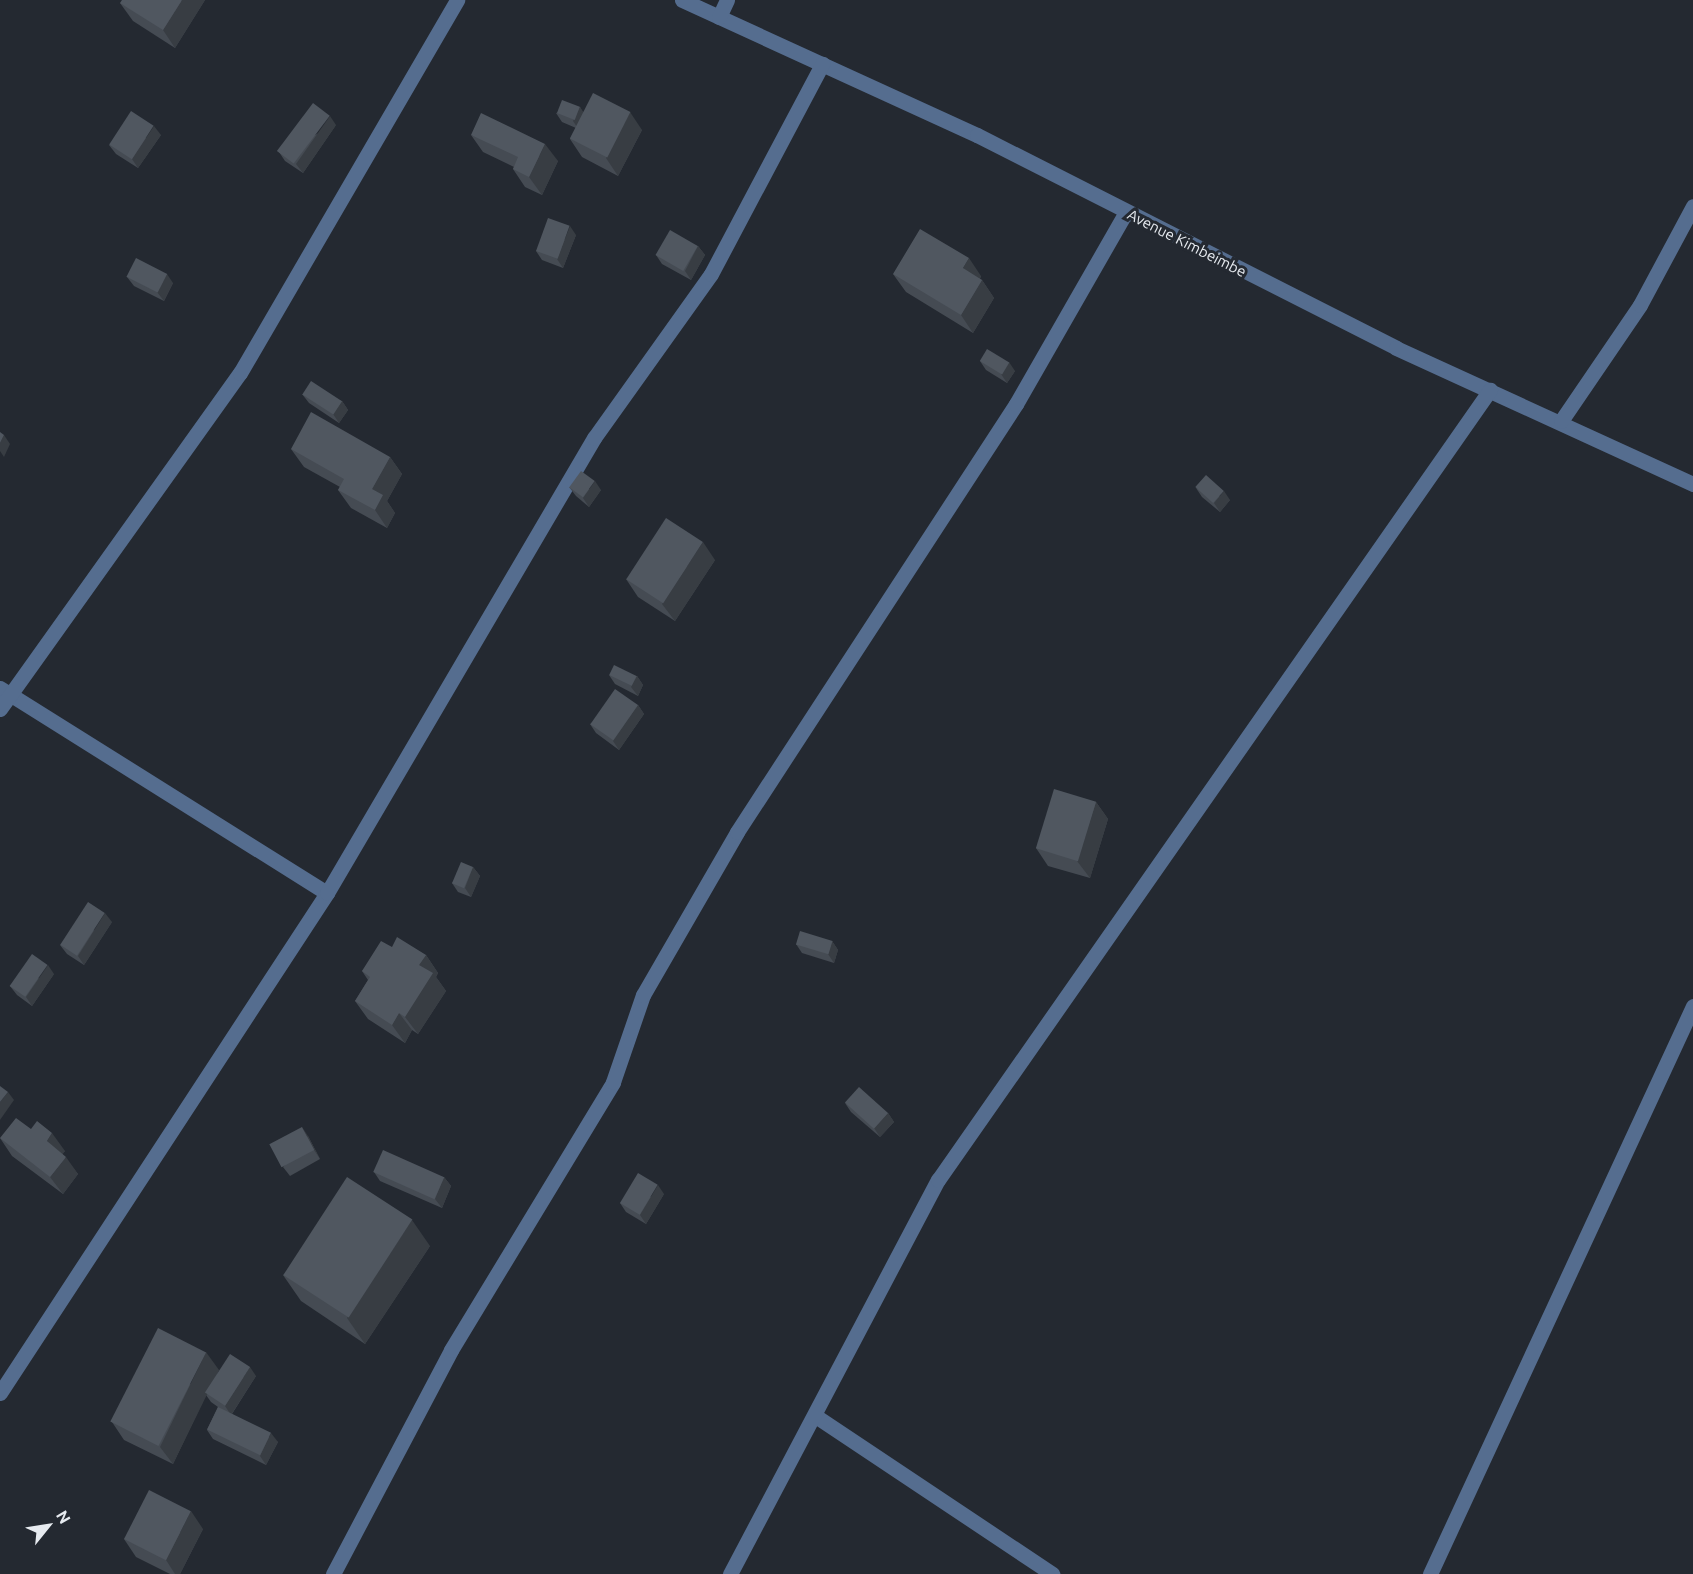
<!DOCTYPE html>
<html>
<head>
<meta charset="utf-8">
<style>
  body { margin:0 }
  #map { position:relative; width:1693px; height:1574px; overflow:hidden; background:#242931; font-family:Ubuntu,sans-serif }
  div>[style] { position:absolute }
  .minor>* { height:15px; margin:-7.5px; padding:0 7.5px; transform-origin:7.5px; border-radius:7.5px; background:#556d8f }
  .wall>* { inset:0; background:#454b53 }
  .shaded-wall>* { inset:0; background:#383d43 }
  .building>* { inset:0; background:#505760; transform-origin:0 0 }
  span { translate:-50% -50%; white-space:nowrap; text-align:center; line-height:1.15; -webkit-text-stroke:6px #242931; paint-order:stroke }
  .street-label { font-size:15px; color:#e7ebf0 }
  .north { position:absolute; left:18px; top:1496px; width:60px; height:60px; -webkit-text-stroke:4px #242931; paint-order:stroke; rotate:60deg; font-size:16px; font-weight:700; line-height:24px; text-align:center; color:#e7ebf0 }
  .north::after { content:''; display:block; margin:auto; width:21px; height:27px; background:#e7ebf0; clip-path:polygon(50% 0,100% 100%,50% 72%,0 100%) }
</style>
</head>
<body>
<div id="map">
  <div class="minor">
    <div style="left:682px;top:0;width:324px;rotate:24.6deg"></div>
    <div style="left:977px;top:135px;width:470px;rotate:26.9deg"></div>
    <div style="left:1396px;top:348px;width:327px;rotate:24.6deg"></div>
    <div style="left:719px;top:17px;width:19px;rotate:-65deg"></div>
    <div style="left:1561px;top:421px;width:140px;rotate:-55.7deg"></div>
    <div style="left:1640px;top:305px;width:112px;rotate:-61.8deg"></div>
    <div style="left:0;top:688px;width:386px;rotate:32.1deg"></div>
    <div style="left:0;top:709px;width:413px;rotate:-54.5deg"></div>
    <div style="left:240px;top:373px;width:432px;rotate:-59.8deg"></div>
    <div style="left:0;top:1393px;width:597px;rotate:-56.82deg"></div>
    <div style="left:327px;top:893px;width:528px;rotate:-59.6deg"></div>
    <div style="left:594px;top:438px;width:201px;rotate:-54.5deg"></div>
    <div style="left:711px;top:274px;width:238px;rotate:-62.1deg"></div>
    <div style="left:817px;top:1417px;width:283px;rotate:33.7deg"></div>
    <div style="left:333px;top:1574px;width:253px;rotate:-62.2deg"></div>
    <div style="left:451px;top:1350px;width:313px;rotate:-58.8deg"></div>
    <div style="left:613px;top:1082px;width:92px;rotate:-71deg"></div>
    <div style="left:643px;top:995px;width:188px;rotate:-60deg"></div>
    <div style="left:737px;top:832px;width:511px;rotate:-56.9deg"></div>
    <div style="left:1016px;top:404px;width:221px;rotate:-60.2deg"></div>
    <div style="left:730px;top:1574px;width:446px;rotate:-62.2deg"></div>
    <div style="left:938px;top:1180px;width:964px;rotate:-55.06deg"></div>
    <div style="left:1430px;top:1574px;width:626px;rotate:-65.15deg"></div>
  </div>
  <div class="wall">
    <div style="clip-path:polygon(205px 0,175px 48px,133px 21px,120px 3px)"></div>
    <div style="clip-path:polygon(580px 107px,583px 113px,642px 130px,618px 176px,582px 157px,570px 139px,576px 128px,562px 122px,556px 113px)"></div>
    <div style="clip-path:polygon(336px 125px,303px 173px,285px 161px,279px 152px)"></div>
    <div style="clip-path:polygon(161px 135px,138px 168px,116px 154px,109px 145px)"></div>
    <div style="clip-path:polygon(471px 135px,558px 161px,542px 195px,525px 187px,513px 169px,514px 167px,483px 152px)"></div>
    <div style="clip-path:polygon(576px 235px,563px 268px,542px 260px,536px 251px)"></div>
    <div style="clip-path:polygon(698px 246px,705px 255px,691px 280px,662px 264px,656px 255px)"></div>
    <div style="clip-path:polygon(893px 274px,981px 276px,980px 279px,982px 280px,994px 298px,973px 333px,906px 292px)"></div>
    <div style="clip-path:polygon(127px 277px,173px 283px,164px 301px,134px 286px)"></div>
    <div style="clip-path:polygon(980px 361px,1015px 371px,1007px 383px,986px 370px)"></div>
    <div style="clip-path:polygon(302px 394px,342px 401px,348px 410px,339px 423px,309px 403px)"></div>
    <div style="clip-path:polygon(291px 449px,390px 457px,402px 474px,387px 501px,395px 513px,387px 528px,351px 508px,338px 490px,340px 487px,304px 467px)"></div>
    <div style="clip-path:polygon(569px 487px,601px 490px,589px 507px,576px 496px)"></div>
    <div style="clip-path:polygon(1196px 488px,1230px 500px,1220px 512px,1202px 497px)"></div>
    <div style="clip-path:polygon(715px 560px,675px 621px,638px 597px,626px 579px)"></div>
    <div style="clip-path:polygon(609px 675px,637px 676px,643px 685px,638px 696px,615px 684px)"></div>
    <div style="clip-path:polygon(638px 705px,644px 714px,619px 750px,596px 733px,590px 724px)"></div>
    <div style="clip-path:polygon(1096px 802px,1108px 819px,1090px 878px,1048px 866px,1036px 848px)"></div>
    <div style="clip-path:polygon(473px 867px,480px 876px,471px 897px,458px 892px,452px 883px)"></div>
    <div style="clip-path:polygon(112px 922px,84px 965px,67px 954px,60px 945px)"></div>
    <div style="clip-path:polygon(832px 941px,838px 950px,834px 963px,802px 953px,796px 944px)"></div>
    <div style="clip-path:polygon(392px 947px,426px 955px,438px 973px,436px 977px,446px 991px,418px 1034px,412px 1030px,405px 1043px,368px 1019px,355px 1001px,368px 980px,362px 971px)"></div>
    <div style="clip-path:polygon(54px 974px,32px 1006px,17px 995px,10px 986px)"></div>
    <div style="clip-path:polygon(845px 1103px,888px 1113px,894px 1122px,880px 1137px,851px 1112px)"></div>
    <div style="clip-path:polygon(308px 1136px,320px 1159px,290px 1176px,283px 1167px)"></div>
    <div style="clip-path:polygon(0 1138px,65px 1151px,62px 1154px,78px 1174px,63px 1194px,12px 1156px)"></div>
    <div style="clip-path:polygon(374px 1172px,444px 1177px,451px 1186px,442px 1208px,380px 1181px)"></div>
    <div style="clip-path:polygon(664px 1194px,646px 1224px,626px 1212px,620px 1203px)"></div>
    <div style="clip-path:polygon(430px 1246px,365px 1344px,301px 1301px,283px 1275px)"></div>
    <div style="clip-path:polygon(219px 1370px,213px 1381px,256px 1376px,232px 1414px,278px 1442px,266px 1465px,213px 1439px,207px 1430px,218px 1407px,211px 1402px,206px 1395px,173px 1464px,124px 1440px,112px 1422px)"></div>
    <div style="clip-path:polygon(203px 1529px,180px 1574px,170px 1574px,136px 1557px,124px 1539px)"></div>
  </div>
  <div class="shaded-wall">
    <div style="clip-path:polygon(182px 0,205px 0,175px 48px,163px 30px)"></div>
    <div style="clip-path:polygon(580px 107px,586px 116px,579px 130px,573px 121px)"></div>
    <div style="clip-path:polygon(630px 112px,642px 130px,618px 176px,606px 158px)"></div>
    <div style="clip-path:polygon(330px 116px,336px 125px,303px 173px,296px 164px)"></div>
    <div style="clip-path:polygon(154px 126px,161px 135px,138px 168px,132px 159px)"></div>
    <div style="clip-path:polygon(545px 144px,558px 161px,542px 195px,529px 177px)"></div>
    <div style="clip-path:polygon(570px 226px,576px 235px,563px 268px,557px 259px)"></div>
    <div style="clip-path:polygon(698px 246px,705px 255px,691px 280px,685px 271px)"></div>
    <div style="clip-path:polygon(969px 258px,981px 276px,975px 286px,963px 268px)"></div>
    <div style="clip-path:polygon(167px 274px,173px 283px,164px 301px,157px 292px)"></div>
    <div style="clip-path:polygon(982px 280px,994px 298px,973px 333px,961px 315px)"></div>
    <div style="clip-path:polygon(1009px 362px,1015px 371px,1007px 383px,1001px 374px)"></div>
    <div style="clip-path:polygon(342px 401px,348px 410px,339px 423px,333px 414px)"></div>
    <div style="clip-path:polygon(4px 435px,10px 444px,4px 457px,0 451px,0 443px)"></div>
    <div style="clip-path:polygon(390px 457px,402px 474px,387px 501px,395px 513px,387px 528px,375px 510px,372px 489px)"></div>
    <div style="clip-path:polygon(595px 481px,601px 490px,589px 507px,583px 498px)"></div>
    <div style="clip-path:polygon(1224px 491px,1230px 500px,1220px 512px,1214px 503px)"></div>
    <div style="clip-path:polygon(703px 542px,715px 560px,675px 621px,662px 604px)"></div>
    <div style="clip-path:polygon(637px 676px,643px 685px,638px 696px,631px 687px)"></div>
    <div style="clip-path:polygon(638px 705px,644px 714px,619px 750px,613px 741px)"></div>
    <div style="clip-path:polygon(1096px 802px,1108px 819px,1090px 878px,1077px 861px)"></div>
    <div style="clip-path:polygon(473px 867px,480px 876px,471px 897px,465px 888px)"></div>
    <div style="clip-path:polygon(105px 913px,112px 922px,84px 965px,78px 956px)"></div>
    <div style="clip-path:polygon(832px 941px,838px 950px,834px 963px,828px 954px)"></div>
    <div style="clip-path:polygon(426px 955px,438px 973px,436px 977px,446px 991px,418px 1034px,405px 1017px,419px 965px)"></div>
    <div style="clip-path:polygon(48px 965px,54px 974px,32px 1006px,26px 997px)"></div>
    <div style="clip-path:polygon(399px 1013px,412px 1030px,405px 1043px,392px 1025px)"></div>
    <div style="clip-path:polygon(8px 1092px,14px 1100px,0 1120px,0 1102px)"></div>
    <div style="clip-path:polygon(888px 1113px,894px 1122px,880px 1137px,874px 1128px)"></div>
    <div style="clip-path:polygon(302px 1127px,308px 1136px,320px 1159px,314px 1150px)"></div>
    <div style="clip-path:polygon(52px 1133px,65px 1151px,59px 1159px,47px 1141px)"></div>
    <div style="clip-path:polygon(66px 1157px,78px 1174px,63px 1194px,50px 1177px)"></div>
    <div style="clip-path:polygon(444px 1177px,451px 1186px,442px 1208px,435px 1199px)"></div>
    <div style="clip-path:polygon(658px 1185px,664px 1194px,646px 1224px,640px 1215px)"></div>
    <div style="clip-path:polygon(412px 1220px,430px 1246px,365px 1344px,347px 1318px)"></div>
    <div style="clip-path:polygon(206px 1352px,219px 1370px,173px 1464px,160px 1447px)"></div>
    <div style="clip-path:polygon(250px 1367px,256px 1376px,231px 1415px,225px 1406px)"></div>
    <div style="clip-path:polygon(271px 1433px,278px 1442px,266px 1465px,260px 1456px)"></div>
    <div style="clip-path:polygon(191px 1511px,203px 1529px,180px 1574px,175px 1574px,166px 1560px)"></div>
  </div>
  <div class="building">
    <div style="clip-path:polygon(122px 0,182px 0,163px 30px,120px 3px)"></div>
    <div style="left:593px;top:93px;width:42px;height:51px;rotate:27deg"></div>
    <div style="left:562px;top:100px;width:19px;height:14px;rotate:21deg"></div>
    <div style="left:313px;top:103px;width:21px;height:60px;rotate:37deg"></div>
    <div style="left:131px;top:111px;width:27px;height:40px;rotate:33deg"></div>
    <div style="clip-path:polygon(481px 113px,545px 144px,529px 177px,513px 169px,518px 157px,471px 135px)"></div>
    <div style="left:548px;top:218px;width:23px;height:35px;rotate:20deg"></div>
    <div style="clip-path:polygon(920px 229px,969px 258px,963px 268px,982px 280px,961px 315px,893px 274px)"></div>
    <div style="left:670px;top:230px;width:32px;height:29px;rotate:30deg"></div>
    <div style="left:136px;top:258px;width:35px;height:21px;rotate:27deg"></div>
    <div style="left:987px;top:349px;width:26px;height:14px;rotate:31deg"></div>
    <div style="left:311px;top:381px;width:37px;height:16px;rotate:33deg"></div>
    <div style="clip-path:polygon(311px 412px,390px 457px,372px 489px,383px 495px,375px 510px,338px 490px,344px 479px,291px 449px)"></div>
    <div style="clip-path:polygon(0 432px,4px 435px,0 443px)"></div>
    <div style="left:581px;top:471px;width:17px;height:20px;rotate:36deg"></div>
    <div style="left:1206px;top:475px;width:24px;height:16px;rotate:42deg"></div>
    <div style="left:666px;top:518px;width:44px;height:73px;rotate:33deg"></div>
    <div style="left:614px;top:665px;width:25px;height:11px;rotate:26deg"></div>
    <div style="left:615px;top:689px;width:28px;height:43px;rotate:35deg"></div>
    <div style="left:1054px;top:789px;width:44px;height:62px;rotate:17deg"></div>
    <div style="left:461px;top:862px;width:13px;height:23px;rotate:23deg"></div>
    <div style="left:88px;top:902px;width:20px;height:51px;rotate:33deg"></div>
    <div style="left:800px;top:931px;width:34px;height:14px;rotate:17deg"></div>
    <div style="clip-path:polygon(397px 937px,426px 955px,419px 965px,433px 973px,405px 1017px,399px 1013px,392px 1025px,355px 1001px,370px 977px,362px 971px,381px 941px,392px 947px)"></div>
    <div style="left:32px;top:954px;width:19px;height:39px;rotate:35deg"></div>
    <div style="clip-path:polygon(0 1086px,8px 1092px,0 1102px)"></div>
    <div style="left:859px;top:1087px;width:39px;height:21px;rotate:42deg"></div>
    <div style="clip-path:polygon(16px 1118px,31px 1129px,37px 1121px,52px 1133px,47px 1141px,66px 1157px,50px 1177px,0 1138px)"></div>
    <div style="left:302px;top:1127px;width:26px;height:37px;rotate:62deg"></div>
    <div style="left:383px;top:1150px;width:67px;height:24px;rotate:24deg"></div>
    <div style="left:638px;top:1173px;width:23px;height:35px;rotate:31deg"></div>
    <div style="left:347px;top:1177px;width:78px;height:117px;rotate:33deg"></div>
    <div style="left:158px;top:1328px;width:54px;height:105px;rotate:27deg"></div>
    <div style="left:230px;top:1354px;width:24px;height:46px;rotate:33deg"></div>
    <div style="left:218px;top:1407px;width:59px;height:25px;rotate:26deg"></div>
    <div style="left:149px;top:1490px;width:47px;height:55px;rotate:27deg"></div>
  </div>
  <div class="street-label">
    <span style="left:1187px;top:243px;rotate:27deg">Avenue Kimbeimbe</span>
  </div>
  <div class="north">N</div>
</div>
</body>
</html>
